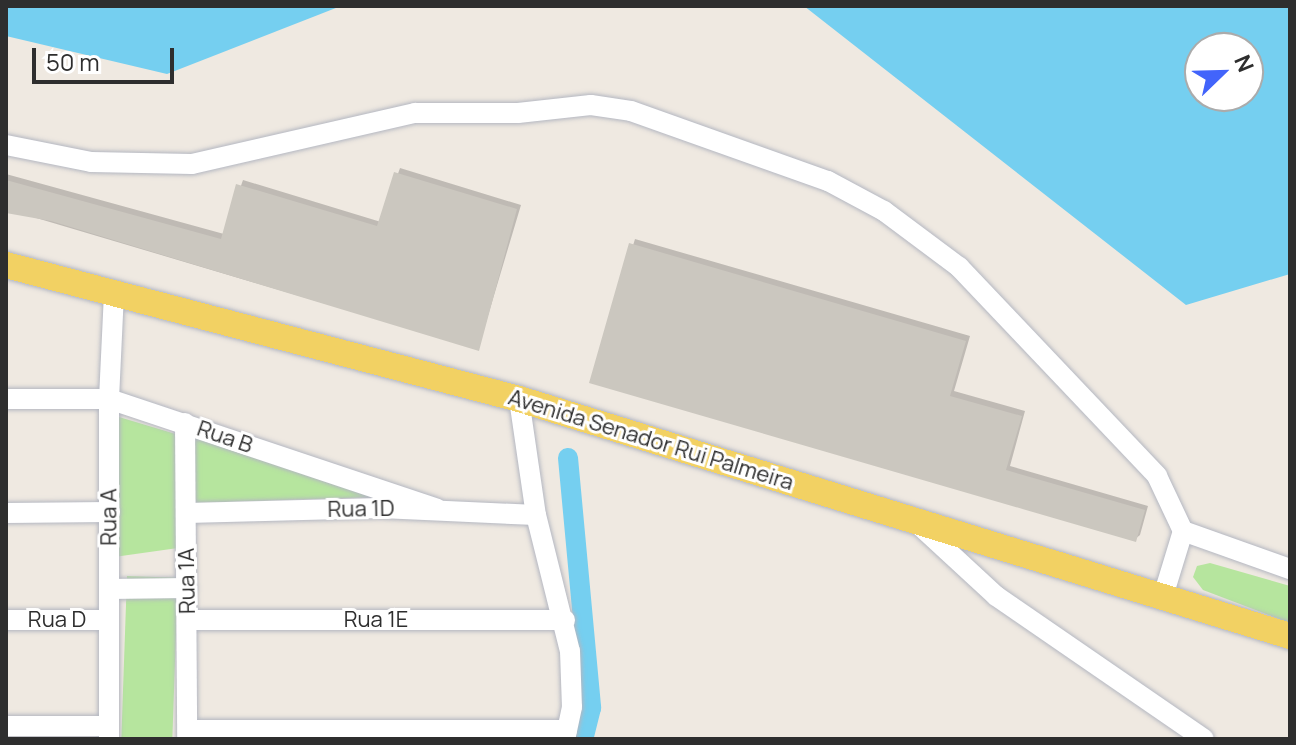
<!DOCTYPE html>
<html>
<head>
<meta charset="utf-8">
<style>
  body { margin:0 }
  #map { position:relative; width:1296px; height:745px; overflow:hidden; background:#efe9e1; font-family:Manrope,sans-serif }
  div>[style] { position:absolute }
  .green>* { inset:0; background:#b6e59e; transform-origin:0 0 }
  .water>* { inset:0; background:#75cff0 }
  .shadow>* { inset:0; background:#0003 }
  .canal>* { height:20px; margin:-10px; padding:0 10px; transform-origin:10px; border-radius:10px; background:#75cff0 }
  .building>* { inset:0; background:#cbc7bf }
  .roads { filter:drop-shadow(0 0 2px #b4b7c1) drop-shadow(0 0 2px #b4b7c1) }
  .minor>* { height:20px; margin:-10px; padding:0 10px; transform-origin:10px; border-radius:10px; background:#fff }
  .major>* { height:26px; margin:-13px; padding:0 13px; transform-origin:13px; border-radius:13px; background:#f2d163 }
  span { translate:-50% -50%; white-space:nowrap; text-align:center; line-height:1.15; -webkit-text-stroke:6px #fff; paint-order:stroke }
  .street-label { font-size:22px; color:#2e2e2e }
  .frame { position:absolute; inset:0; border:8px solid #2e2e2e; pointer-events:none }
  .north { position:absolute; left:1184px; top:32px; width:80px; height:80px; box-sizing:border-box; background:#fff; border:2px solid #ababab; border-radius:50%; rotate:67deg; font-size:22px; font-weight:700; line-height:32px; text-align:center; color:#2e2e2e }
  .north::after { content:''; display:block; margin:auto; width:28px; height:36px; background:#4264fb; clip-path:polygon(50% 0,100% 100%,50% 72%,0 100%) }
  .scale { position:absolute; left:32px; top:48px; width:142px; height:36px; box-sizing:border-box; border:4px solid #2e2e2e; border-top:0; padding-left:10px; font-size:24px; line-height:28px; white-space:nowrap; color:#2e2e2e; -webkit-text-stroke:6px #fff; paint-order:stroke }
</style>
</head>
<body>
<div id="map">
  <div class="green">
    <div style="clip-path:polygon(119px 417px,179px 435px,178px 548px,114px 557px)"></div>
    <div style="clip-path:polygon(195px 431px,377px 497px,194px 503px)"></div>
    <div style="clip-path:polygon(1210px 563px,1290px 586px,1290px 623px,1203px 590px,1193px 577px,1197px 566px)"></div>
    <div style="left:127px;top:576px;width:51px;height:163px;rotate:2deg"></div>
  </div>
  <div class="water">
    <div style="clip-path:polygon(6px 6px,341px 6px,167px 74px,6px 36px)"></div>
    <div style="clip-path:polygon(evenodd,804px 6px,1290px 6px,1290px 274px,1186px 305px,804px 6px,1200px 48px,1248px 48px,1248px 96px,1200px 96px,1200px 48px)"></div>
  </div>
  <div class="shadow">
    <div style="clip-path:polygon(400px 168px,521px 205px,478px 349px,6px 209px,6px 174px,224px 234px,243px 180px,381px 222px)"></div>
    <div style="clip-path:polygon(635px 239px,970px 336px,954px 391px,1025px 411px,1010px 466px,1148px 506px,1140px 535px,1135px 539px,591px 381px)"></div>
  </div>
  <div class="canal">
    <div style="left:568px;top:458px;width:251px;rotate:84.7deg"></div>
    <div style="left:591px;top:708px;width:32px;rotate:104deg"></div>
  </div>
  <div class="building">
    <div style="clip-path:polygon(394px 172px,517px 209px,479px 351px,51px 221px,6px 213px,6px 180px,221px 239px,236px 184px,377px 226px)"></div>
    <div style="clip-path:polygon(629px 243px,966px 341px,950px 396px,1022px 416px,1006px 470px,1145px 510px,1136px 542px,589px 383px)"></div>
  </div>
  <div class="roads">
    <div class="minor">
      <div style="left:6px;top:145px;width:87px;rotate:11.3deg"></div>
      <div style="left:91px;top:162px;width:101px;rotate:1.1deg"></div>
      <div style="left:192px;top:164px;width:229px;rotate:-12.9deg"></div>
      <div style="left:415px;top:113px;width:103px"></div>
      <div style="left:518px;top:113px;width:73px;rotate:-6.3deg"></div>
      <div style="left:591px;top:105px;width:40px;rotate:8.5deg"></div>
      <div style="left:631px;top:111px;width:209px;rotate:19.6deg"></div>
      <div style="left:828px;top:181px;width:64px;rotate:28.2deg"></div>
      <div style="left:884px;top:211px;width:94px;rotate:36.7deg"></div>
      <div style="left:959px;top:267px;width:288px;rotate:46.5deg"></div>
      <div style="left:1157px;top:476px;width:61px;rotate:64.7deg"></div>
      <div style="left:1183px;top:531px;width:65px;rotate:107deg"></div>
      <div style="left:6px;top:399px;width:103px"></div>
      <div style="left:109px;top:399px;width:346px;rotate:18.5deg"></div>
      <div style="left:519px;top:399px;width:117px;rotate:81.7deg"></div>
      <div style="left:536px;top:515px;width:140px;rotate:76deg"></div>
      <div style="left:570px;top:651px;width:56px;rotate:88deg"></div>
      <div style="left:572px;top:707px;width:33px;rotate:102deg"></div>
      <div style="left:185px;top:423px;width:316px;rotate:89.6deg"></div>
      <div style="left:6px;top:513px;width:104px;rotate:-0.6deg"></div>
      <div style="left:187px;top:513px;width:194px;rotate:-1.5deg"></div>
      <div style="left:381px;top:508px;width:155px;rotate:2.6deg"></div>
      <div style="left:917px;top:523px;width:108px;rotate:42.7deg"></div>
      <div style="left:996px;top:596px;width:252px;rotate:34.5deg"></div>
      <div style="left:1183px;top:531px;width:114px;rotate:19.6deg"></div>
      <div style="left:109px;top:589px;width:78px;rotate:-0.7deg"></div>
      <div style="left:6px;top:620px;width:102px"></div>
      <div style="left:188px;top:620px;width:377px"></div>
      <div style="left:6px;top:726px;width:103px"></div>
      <div style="left:188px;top:730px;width:379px"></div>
      <div style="left:109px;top:739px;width:340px;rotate:-90deg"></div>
      <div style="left:109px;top:399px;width:105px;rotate:-87.3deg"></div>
    </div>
    <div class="major">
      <div style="left:6px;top:265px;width:530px;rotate:14.64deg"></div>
      <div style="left:519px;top:399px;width:807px;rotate:17.09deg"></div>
    </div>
  </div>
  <div class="street-label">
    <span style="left:225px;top:437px;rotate:19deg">Rua B</span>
    <span style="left:651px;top:440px;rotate:17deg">Avenida Senador Rui Palmeira</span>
    <span style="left:361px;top:509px;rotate:-1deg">Rua 1D</span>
    <span style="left:109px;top:517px;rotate:-90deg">Rua A</span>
    <span style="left:187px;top:581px;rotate:-91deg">Rua 1A</span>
    <span style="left:57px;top:620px">Rua D</span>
    <span style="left:376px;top:620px">Rua 1E</span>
  </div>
  <div class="frame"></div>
  <div class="north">N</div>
  <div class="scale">50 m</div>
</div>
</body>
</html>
